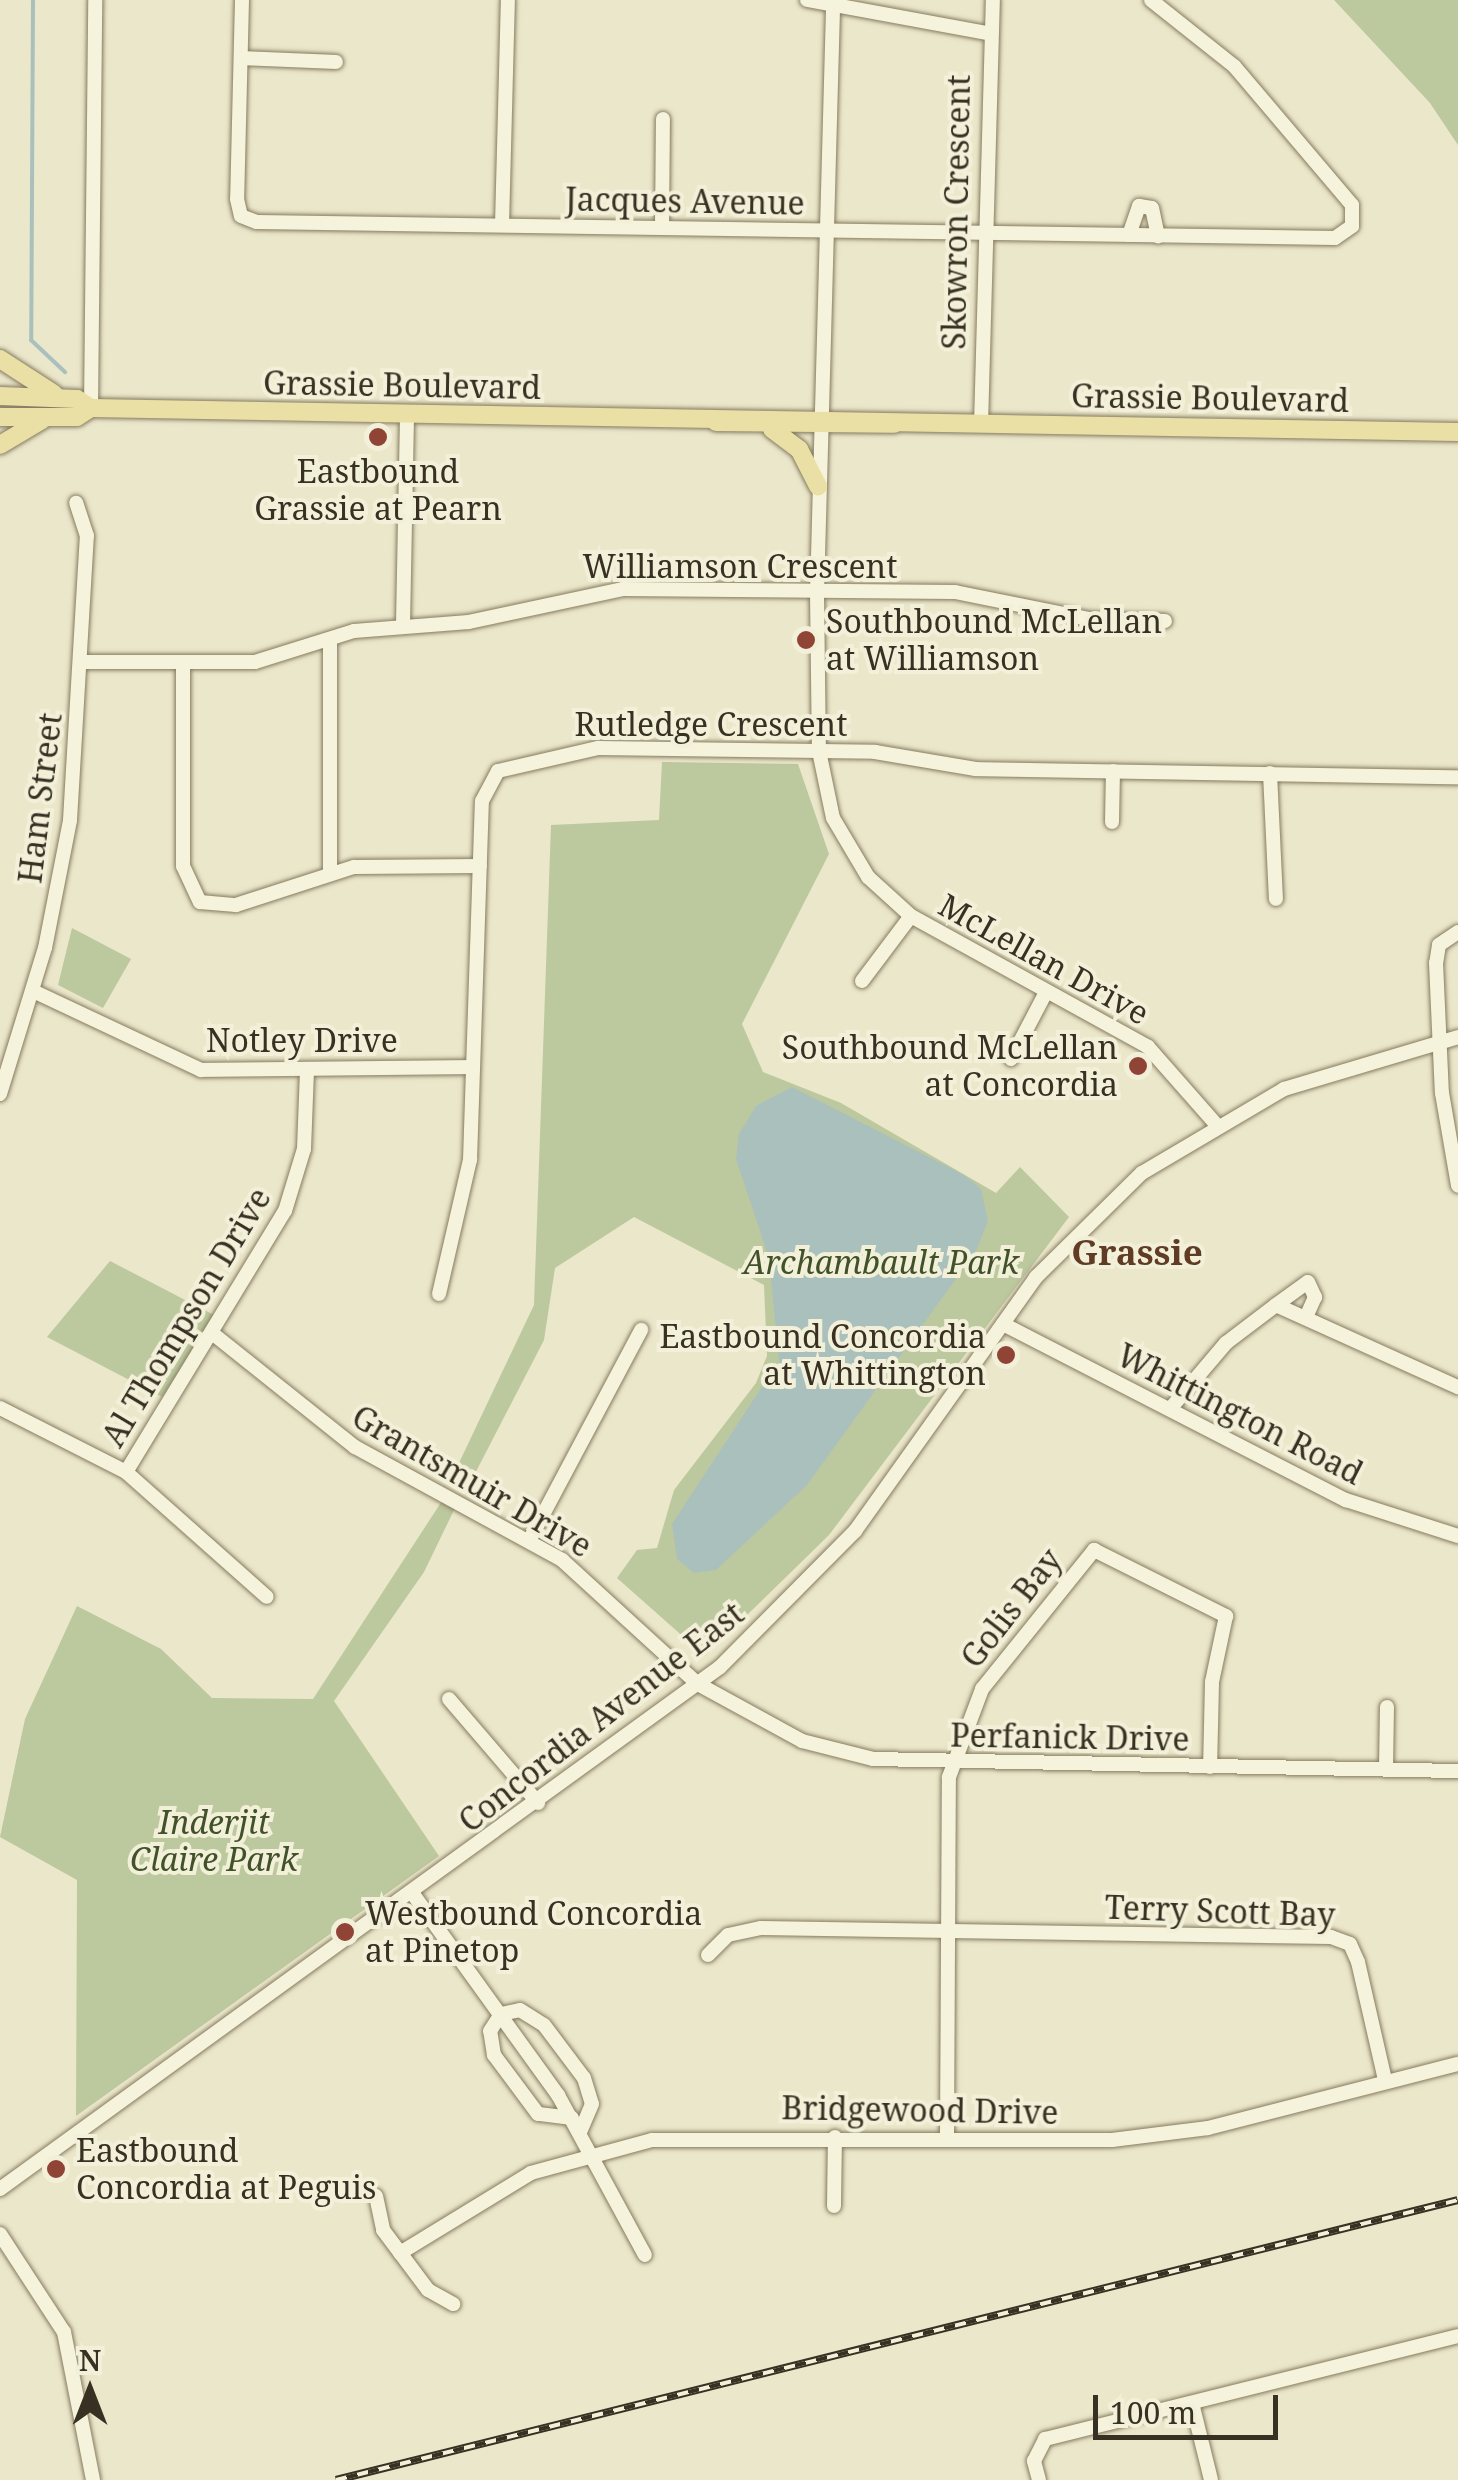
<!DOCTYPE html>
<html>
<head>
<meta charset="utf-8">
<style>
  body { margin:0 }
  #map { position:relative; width:1458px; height:2480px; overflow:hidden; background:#ebe7ca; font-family:"Noto Serif",serif }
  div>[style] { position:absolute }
  .green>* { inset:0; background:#bcc89e }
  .water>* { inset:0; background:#aac0bd }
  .stream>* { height:4px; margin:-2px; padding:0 2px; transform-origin:2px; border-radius:2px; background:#aac0bd }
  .roads { filter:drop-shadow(0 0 2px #867b60) drop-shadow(0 0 2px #867b60) }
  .minor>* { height:14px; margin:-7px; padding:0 7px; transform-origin:7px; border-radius:7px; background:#f6f3dc }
  .major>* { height:18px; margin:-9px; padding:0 9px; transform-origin:9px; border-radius:9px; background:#eae0a6 }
  .rail>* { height:8px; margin-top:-4px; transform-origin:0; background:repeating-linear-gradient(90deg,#f3f0d9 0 11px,#383022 0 22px); box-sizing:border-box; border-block:2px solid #383022 }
  .dots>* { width:28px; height:28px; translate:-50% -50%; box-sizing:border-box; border:5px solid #f3f0d9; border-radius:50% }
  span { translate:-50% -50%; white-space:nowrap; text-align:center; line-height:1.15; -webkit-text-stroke:8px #f3f0d9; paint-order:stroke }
  .street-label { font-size:32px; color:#383022 }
  .poi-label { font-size:32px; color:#383022 }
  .left { translate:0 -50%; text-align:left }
  .right { translate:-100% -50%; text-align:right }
  .park-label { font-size:32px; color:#41522a; font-style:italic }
  .neighbourhood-label { font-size:35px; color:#603c25; font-weight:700 }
  .north { position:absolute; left:40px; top:2340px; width:100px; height:100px; -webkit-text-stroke:8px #f3f0d9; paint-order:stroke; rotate:0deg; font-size:28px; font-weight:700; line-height:40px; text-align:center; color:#383022 }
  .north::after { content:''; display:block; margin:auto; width:35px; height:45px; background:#383022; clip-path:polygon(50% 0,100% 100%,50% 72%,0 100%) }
  .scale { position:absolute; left:1093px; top:2395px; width:185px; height:45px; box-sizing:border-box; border:5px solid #383022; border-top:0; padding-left:12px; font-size:30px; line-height:35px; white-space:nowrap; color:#383022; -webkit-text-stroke:8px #f3f0d9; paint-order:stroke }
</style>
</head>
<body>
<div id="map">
  <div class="green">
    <div style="clip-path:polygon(1334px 0,1458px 0,1458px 145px,1430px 103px)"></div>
    <div style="clip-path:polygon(662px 762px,798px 764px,829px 854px,742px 1024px,763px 1072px,841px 1103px,996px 1193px,1020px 1167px,1069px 1217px,829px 1535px,705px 1656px,617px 1578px,637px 1550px,657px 1548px,674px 1490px,756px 1383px,767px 1356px,764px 1285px,634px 1217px,555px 1268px,544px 1340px,468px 1487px,449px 1484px,534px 1305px,551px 825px,659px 820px)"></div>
    <div style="clip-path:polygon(72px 928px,131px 959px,103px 1008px,58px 985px)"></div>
    <div style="clip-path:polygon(110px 1261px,214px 1315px,162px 1397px,47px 1337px)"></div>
    <div style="clip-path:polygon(442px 1501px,455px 1508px,424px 1572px,334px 1701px,439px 1856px,76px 2116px,77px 1880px,0 1837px,25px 1719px,77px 1606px,161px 1649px,212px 1698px,313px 1699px)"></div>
  </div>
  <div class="water">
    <div style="clip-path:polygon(792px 1087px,964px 1175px,981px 1189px,988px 1221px,976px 1251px,807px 1485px,716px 1570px,694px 1573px,677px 1559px,672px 1524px,779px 1361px,769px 1258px,736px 1159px,739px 1134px,756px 1106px)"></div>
  </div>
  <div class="stream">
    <div style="left:33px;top:0;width:340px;rotate:90.3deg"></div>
    <div style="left:31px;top:340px;width:47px;rotate:43.3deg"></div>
  </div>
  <div class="roads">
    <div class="minor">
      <div style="left:242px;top:0;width:199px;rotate:91.4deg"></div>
      <div style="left:237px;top:199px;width:17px;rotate:77deg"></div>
      <div style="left:241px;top:216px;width:17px;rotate:21deg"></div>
      <div style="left:257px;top:222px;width:1078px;rotate:0.85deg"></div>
      <div style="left:1335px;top:238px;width:21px;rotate:-35deg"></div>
      <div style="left:1352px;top:226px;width:21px;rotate:-90deg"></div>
      <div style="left:1352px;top:205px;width:182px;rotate:-130.3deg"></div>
      <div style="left:1234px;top:66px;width:106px;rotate:-141.5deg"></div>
      <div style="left:807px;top:0;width:182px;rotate:10.4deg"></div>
      <div style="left:833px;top:9px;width:584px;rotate:91.57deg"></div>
      <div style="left:817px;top:593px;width:158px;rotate:89.3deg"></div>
      <div style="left:819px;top:751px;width:68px;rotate:78.2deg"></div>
      <div style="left:833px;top:818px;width:69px;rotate:59.3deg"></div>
      <div style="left:868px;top:877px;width:58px;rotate:42.2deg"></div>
      <div style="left:911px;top:916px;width:271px;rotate:28.9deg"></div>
      <div style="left:1148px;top:1047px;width:101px;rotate:48.6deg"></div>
      <div style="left:241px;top:58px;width:95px;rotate:2.4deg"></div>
      <div style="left:502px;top:225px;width:225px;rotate:-88.5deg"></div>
      <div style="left:662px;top:227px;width:108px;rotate:-89.5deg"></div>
      <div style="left:1129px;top:235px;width:31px;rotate:-71deg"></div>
      <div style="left:1139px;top:206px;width:13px;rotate:9deg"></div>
      <div style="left:1152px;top:208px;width:29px;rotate:78deg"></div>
      <div style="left:91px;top:408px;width:408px;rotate:-89.4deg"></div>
      <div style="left:981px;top:425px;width:425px;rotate:-88.4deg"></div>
      <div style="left:403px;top:625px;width:210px;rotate:-88.9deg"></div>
      <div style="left:330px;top:640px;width:231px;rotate:90deg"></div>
      <div style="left:83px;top:662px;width:172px"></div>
      <div style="left:255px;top:662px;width:104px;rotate:-17.4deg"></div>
      <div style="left:354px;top:631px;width:115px;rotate:-4.5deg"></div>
      <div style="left:469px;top:622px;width:157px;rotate:-12.1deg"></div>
      <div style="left:623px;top:589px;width:332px;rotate:0.5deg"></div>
      <div style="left:955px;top:592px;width:137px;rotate:11.4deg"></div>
      <div style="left:1089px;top:619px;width:76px;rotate:1.5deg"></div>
      <div style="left:183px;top:666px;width:200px;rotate:90deg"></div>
      <div style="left:183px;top:866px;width:40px;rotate:65deg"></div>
      <div style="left:200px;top:902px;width:36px;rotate:5deg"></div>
      <div style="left:236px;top:905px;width:124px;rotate:-17.9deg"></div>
      <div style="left:354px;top:867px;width:126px;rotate:-0.5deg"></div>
      <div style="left:1270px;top:773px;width:126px;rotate:87.3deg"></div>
      <div style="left:1112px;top:822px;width:51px;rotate:-88.9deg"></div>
      <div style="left:1458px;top:932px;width:23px;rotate:146deg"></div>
      <div style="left:1439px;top:945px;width:18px;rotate:99deg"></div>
      <div style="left:1436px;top:963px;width:130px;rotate:87.4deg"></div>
      <div style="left:1442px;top:1093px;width:94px;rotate:80.2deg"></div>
      <div style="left:862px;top:981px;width:81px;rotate:-53deg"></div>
      <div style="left:33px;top:991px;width:186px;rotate:25.2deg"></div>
      <div style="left:201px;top:1070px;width:268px;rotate:-0.6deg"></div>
      <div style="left:1011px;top:1059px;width:76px;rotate:-62.4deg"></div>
      <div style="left:0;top:1094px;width:153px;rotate:-72.9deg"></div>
      <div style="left:45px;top:948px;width:130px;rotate:-78.9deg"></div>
      <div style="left:70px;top:820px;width:285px;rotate:-86.6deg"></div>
      <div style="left:87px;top:536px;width:35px;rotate:-108deg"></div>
      <div style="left:439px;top:1294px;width:138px;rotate:-77deg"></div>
      <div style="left:470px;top:1160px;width:359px;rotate:-88.1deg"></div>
      <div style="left:482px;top:801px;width:34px;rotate:-62deg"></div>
      <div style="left:498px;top:771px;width:103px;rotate:-13deg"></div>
      <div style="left:598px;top:748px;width:277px;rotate:0.8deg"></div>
      <div style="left:875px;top:752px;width:102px;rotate:9.6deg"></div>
      <div style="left:976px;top:769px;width:482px;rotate:1deg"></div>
      <div style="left:1276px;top:1305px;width:39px;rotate:-36deg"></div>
      <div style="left:1308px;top:1282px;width:17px;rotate:65deg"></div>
      <div style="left:1315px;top:1297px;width:20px;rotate:114deg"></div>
      <div style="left:1003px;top:1324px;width:386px;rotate:27.2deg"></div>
      <div style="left:1346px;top:1500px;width:118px;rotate:17.8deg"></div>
      <div style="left:212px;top:1333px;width:183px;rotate:38.6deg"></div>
      <div style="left:355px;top:1447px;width:236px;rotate:28.6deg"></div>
      <div style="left:562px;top:1560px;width:184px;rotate:42.4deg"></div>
      <div style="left:698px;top:1684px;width:119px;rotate:28.7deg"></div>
      <div style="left:802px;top:1741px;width:73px;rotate:14.2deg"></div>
      <div style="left:873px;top:1759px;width:585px;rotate:1.18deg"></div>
      <div style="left:0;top:1408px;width:141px;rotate:26.9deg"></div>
      <div style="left:126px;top:1472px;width:188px;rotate:41.6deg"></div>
      <div style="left:1170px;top:1409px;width:87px;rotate:-49.7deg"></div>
      <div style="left:1226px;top:1343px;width:63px;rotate:-37.2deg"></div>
      <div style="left:1276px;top:1305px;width:200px;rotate:24.3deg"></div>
      <div style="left:126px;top:1472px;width:306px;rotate:-58.7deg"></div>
      <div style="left:285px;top:1211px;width:65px;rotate:-73deg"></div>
      <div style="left:304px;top:1149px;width:77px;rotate:-87.8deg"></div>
      <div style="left:530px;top:1539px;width:237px;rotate:-62deg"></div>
      <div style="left:449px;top:1699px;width:137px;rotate:49.4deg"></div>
      <div style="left:1386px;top:1770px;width:63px;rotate:-89.1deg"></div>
      <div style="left:413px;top:1894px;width:248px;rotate:54.2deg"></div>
      <div style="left:558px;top:2095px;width:182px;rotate:61.5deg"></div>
      <div style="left:708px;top:1955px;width:28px;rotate:-45deg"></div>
      <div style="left:728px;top:1935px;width:34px;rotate:-12deg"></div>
      <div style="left:761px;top:1928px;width:570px;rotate:0.9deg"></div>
      <div style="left:1331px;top:1937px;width:20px;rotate:20deg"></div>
      <div style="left:1350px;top:1944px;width:20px;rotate:66deg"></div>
      <div style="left:1358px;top:1962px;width:121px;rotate:77.1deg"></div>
      <div style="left:572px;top:2118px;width:34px;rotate:-173deg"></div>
      <div style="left:538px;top:2114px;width:74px;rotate:-126.7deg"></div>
      <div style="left:494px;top:2055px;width:24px;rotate:-99deg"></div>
      <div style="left:490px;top:2031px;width:20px;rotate:-57deg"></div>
      <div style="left:501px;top:2014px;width:19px;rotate:-12deg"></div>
      <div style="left:520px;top:2010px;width:28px;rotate:32deg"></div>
      <div style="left:544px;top:2025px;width:66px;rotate:53deg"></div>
      <div style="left:584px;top:2078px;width:27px;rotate:73deg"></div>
      <div style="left:592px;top:2104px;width:30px;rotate:113deg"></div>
      <div style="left:947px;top:2137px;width:360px;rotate:-89.7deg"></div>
      <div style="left:949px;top:1777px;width:94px;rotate:-69.4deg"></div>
      <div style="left:982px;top:1689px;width:179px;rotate:-51.1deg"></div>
      <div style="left:1094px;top:1550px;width:148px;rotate:26.6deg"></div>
      <div style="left:1226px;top:1616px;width:67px;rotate:102deg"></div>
      <div style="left:1212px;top:1682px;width:85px;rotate:91.3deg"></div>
      <div style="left:0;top:2189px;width:889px;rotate:-35.94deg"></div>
      <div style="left:720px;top:1667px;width:192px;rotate:-45.2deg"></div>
      <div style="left:855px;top:1531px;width:312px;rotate:-54.5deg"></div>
      <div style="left:1036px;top:1277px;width:148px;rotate:-44.5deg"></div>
      <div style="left:1142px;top:1173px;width:165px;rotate:-30.6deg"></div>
      <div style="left:1284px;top:1089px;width:182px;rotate:-16.6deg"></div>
      <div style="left:376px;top:2196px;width:35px;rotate:78deg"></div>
      <div style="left:383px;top:2230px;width:75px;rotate:53.1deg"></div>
      <div style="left:428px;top:2290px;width:29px;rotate:29deg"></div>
      <div style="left:834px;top:2206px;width:69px;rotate:-89.2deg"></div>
      <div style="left:0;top:2234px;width:117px;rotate:56.9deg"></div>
      <div style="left:64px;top:2332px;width:151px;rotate:78.9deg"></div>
      <div style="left:400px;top:2253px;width:153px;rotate:-31.4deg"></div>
      <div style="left:531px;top:2173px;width:125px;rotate:-15.3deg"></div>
      <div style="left:652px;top:2140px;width:460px"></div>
      <div style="left:1112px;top:2140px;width:97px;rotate:-7.1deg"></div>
      <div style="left:1208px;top:2128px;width:258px;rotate:-14.4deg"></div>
      <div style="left:1192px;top:2403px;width:79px;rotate:76.1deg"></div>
      <div style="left:1039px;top:2480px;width:20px;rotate:-105deg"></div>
      <div style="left:1034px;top:2461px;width:25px;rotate:-63deg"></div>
      <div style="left:1045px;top:2439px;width:426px;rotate:-14deg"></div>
    </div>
    <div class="major">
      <div style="left:0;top:359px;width:64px;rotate:32.9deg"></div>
      <div style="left:0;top:396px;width:77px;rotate:2.2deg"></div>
      <div style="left:77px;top:399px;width:17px;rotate:33deg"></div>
      <div style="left:91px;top:408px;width:1367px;rotate:1.01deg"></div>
      <div style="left:0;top:417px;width:77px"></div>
      <div style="left:77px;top:417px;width:17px;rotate:-33deg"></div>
      <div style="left:716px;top:422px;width:178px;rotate:0.6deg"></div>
      <div style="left:772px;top:429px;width:34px;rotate:37deg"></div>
      <div style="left:799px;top:449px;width:42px;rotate:62.8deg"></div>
      <div style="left:0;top:445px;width:49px;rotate:-30.8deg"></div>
    </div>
  </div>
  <div class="rail">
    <div style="left:336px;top:2480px;width:1156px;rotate:-14.01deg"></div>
  </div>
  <div class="dots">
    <div style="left:378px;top:437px;background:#8f4435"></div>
    <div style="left:806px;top:640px;background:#8f4435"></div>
    <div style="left:1138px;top:1066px;background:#8f4435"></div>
    <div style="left:1006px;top:1355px;background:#8f4435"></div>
    <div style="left:345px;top:1932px;background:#8f4435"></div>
    <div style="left:56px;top:2169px;background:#8f4435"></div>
  </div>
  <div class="street-label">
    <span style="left:685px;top:201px;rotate:1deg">Jacques Avenue</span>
    <span style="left:956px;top:212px;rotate:-89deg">Skowron Crescent</span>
    <span style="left:402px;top:385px;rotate:1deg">Grassie Boulevard</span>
    <span style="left:1210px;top:398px;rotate:1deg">Grassie Boulevard</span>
    <span style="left:740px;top:566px">Williamson Crescent</span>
    <span style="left:711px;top:724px">Rutledge Crescent</span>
    <span style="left:40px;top:798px;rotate:-83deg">Ham Street</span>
    <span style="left:1044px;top:959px;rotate:29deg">McLellan Drive</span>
    <span style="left:302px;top:1040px">Notley Drive</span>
    <span style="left:186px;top:1317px;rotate:-59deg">Al Thompson Drive</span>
    <span style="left:1240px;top:1414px;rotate:27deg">Whittington Road</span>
    <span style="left:472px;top:1481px;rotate:30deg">Grantsmuir Drive</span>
    <span style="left:1011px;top:1608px;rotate:-52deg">Golis Bay</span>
    <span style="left:601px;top:1717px;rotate:-38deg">Concordia Avenue East</span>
    <span style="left:1070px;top:1737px;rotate:1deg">Perfanick Drive</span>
    <span style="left:1220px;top:1911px;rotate:2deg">Terry Scott Bay</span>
    <span style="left:920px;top:2110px;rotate:1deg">Bridgewood Drive</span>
  </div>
  <div class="poi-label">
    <span style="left:378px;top:490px">Eastbound<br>Grassie at Pearn</span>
    <span class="left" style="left:826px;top:640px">Southbound McLellan<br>at Williamson</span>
    <span class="right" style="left:1118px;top:1066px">Southbound McLellan<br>at Concordia</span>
    <span class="right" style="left:986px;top:1355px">Eastbound Concordia<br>at Whittington</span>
    <span class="left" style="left:365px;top:1932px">Westbound Concordia<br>at Pinetop</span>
    <span class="left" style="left:76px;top:2169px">Eastbound<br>Concordia at Peguis</span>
  </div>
  <div class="park-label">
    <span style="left:881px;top:1262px">Archambault Park</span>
    <span style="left:214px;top:1841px">Inderjit<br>Claire Park</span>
  </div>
  <div class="neighbourhood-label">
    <span style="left:1137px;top:1252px">Grassie</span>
  </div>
  <div class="north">N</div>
  <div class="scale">100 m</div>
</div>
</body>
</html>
